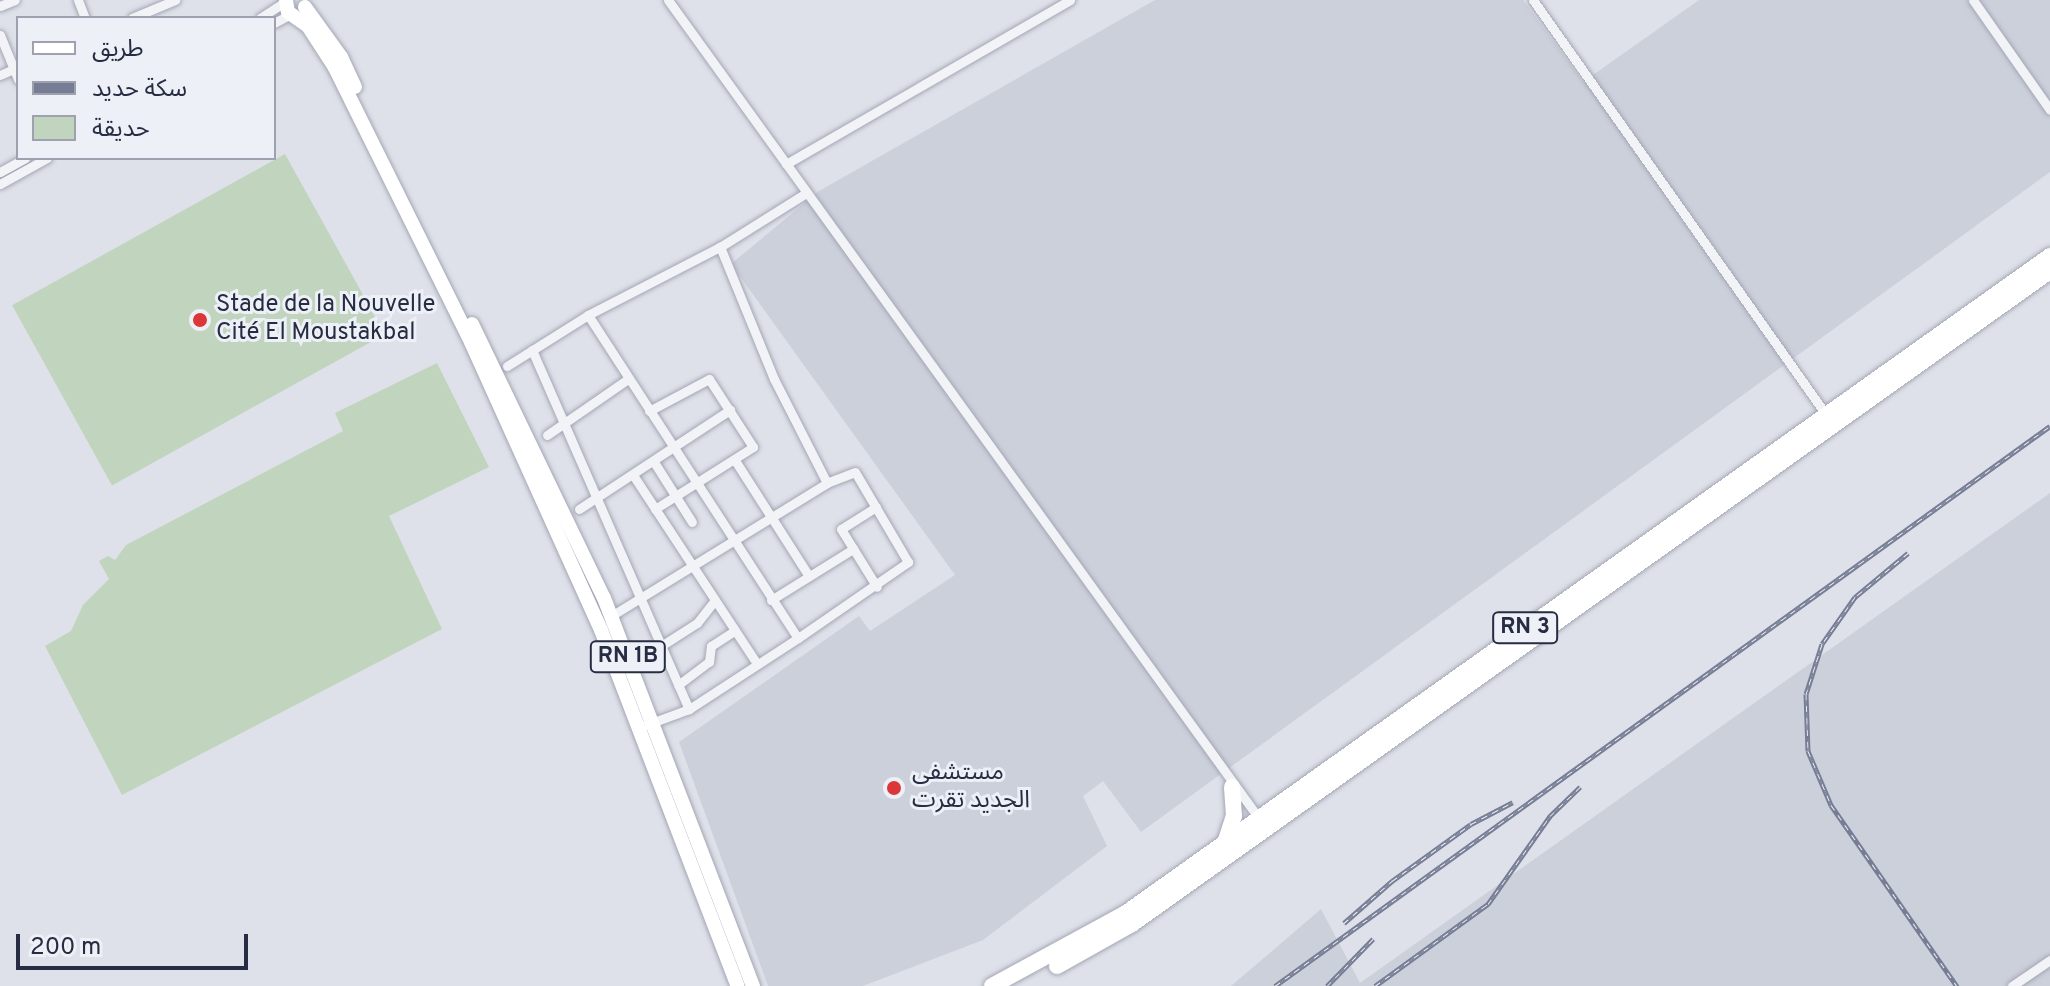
<!DOCTYPE html>
<html>
<head>
<meta charset="utf-8">
<style>
  body { margin:0 }
  #map { position:relative; width:2050px; height:986px; overflow:hidden; background:#dee1e9; font-family:Overpass,"Noto Sans Arabic",sans-serif }
  div>[style] { position:absolute }
  .built>* { inset:0; background:#ccd0db }
  .green>* { inset:0; background:#c1d4be; transform-origin:0 0 }
  .roads { filter:drop-shadow(0 0 2px #a3a7b4) drop-shadow(0 0 2px #a3a7b4) }
  .minor>* { height:9px; margin:-4.5px; padding:0 4.5px; transform-origin:4.5px; border-radius:4.5px; background:#f1f3f7 }
  .primary>* { height:14px; margin:-7px; padding:0 7px; transform-origin:7px; border-radius:7px; background:#fff }
  .trunk>* { height:16px; margin:-8px; padding:0 8px; transform-origin:8px; border-radius:8px; background:#fff }
  .rail>* { height:5px; margin-top:-2.5px; transform-origin:0; background:repeating-linear-gradient(90deg,#eef0f7 0 6px,#767d94 0 12px); box-sizing:border-box; border-block:2px solid #767d94 }
  .dots>* { width:22px; height:22px; translate:-50% -50%; box-sizing:border-box; border:4px solid #eef0f7; border-radius:50% }
  span { translate:-50% -50%; white-space:nowrap; text-align:center; line-height:1.15; -webkit-text-stroke:6px #eef0f7; paint-order:stroke }
  .shield-label span { padding:2px 6px; background:#eef0f7; border:2px solid; border-radius:6px; -webkit-text-stroke-width:0 }
  .shield-label { font-size:22px; color:#262c42; font-weight:700 }
  .poi-label { font-size:24px; color:#262c42 }
  .left { translate:0 -50%; text-align:left }
  .legend { position:absolute; left:16px; top:16px; width:260px; height:144px; box-sizing:border-box; background:#eef0f7; border:2px solid #9ea2af; margin:0; padding:10px 14px; list-style:none; font-size:24px; color:#262c42 }
  .legend li { display:flex; align-items:center; gap:16px; height:40px }
  .legend b { width:40px; border:2px solid #9ea2af }
  .scale { position:absolute; left:16px; top:934px; width:232px; height:36px; box-sizing:border-box; border:4px solid #262c42; border-top:0; padding-left:10px; font-size:24px; line-height:28px; white-space:nowrap; color:#262c42; -webkit-text-stroke:6px #eef0f7; paint-order:stroke }
</style>
</head>
<body>
<div id="map">
  <div class="built">
    <div style="clip-path:polygon(1155px 0,1523px 0,1583px 82px,1699px 0,2050px 0,2050px 172px,1141px 832px,1103px 781px,1083px 796px,1107px 846px,983px 940px,863px 986px,768px 986px,679px 742px,859px 616px,870px 631px,955px 575px,731px 264px,819px 191px)"></div>
    <div style="clip-path:polygon(2050px 493px,2050px 986px,1231px 986px,1321px 909px,1360px 983px)"></div>
  </div>
  <div class="green">
    <div style="left:285px;top:154px;width:206px;height:312px;rotate:61deg"></div>
    <div style="clip-path:polygon(437px 363px,489px 467px,389px 516px,442px 629px,122px 795px,45px 646px,71px 631px,83px 605px,109px 579px,99px 561px,108px 556px,115px 560px,126px 545px,343px 431px,335px 413px)"></div>
  </div>
  <div class="roads">
    <div class="minor">
      <div style="left:78px;top:0;width:19px;rotate:69deg"></div>
      <div style="left:668px;top:0;width:1011px;rotate:54.17deg"></div>
      <div style="left:1533px;top:0;width:509px;rotate:54.75deg"></div>
      <div style="left:1973px;top:0;width:134px;rotate:55deg"></div>
      <div style="left:0;top:6px;width:16px;rotate:-22deg"></div>
      <div style="left:132px;top:18px;width:47px;rotate:-22.7deg"></div>
      <div style="left:260px;top:18px;width:30px;rotate:-33deg"></div>
      <div style="left:274px;top:23px;width:19px;rotate:-28deg"></div>
      <div style="left:0;top:35px;width:48px;rotate:67.8deg"></div>
      <div style="left:0;top:75px;width:20px;rotate:-24deg"></div>
      <div style="left:786px;top:164px;width:328px;rotate:-30deg"></div>
      <div style="left:0;top:172px;width:29px;rotate:-29deg"></div>
      <div style="left:0;top:184px;width:54px;rotate:-29deg"></div>
      <div style="left:588px;top:315px;width:148px;rotate:-27.3deg"></div>
      <div style="left:720px;top:247px;width:102px;rotate:-32.1deg"></div>
      <div style="left:532px;top:350px;width:392px;rotate:66.4deg"></div>
      <div style="left:507px;top:366px;width:96px;rotate:-32.2deg"></div>
      <div style="left:588px;top:315px;width:385px;rotate:57deg"></div>
      <div style="left:798px;top:638px;width:130px;rotate:146.9deg"></div>
      <div style="left:689px;top:709px;width:54px;rotate:159.6deg"></div>
      <div style="left:649px;top:411px;width:68px;rotate:-28.1deg"></div>
      <div style="left:709px;top:379px;width:81px;rotate:57.1deg"></div>
      <div style="left:753px;top:447px;width:116px;rotate:147.7deg"></div>
      <div style="left:547px;top:435px;width:98px;rotate:-34.7deg"></div>
      <div style="left:654px;top:462px;width:71px;rotate:57.7deg"></div>
      <div style="left:736px;top:462px;width:135px;rotate:57.4deg"></div>
      <div style="left:633px;top:475px;width:226px;rotate:56.7deg"></div>
      <div style="left:876px;top:507px;width:41px;rotate:147.8deg"></div>
      <div style="left:841px;top:529px;width:68px;rotate:58.2deg"></div>
      <div style="left:579px;top:509px;width:181px;rotate:-33.3deg"></div>
      <div style="left:771px;top:600px;width:97px;rotate:-31.9deg"></div>
      <div style="left:611px;top:616px;width:254px;rotate:-31.6deg"></div>
      <div style="left:827px;top:483px;width:117px;rotate:-117deg"></div>
      <div style="left:774px;top:379px;width:143px;rotate:-112.2deg"></div>
      <div style="left:798px;top:638px;width:134px;rotate:-34.6deg"></div>
      <div style="left:908px;top:562px;width:104px;rotate:-120.5deg"></div>
      <div style="left:855px;top:472px;width:30px;rotate:159deg"></div>
      <div style="left:661px;top:646px;width:43px;rotate:-32.6deg"></div>
      <div style="left:697px;top:623px;width:28px;rotate:-52deg"></div>
      <div style="left:678px;top:685px;width:39px;rotate:-37deg"></div>
      <div style="left:709px;top:662px;width:16px;rotate:-83deg"></div>
      <div style="left:711px;top:646px;width:27px;rotate:-33deg"></div>
      <div style="left:2012px;top:986px;width:46px;rotate:-34.4deg"></div>
    </div>
    <div class="primary">
      <div style="left:286px;top:0;width:12px;rotate:81deg"></div>
      <div style="left:288px;top:12px;width:24px;rotate:35deg"></div>
      <div style="left:308px;top:26px;width:48px;rotate:57deg"></div>
      <div style="left:334px;top:66px;width:308px;rotate:63.6deg"></div>
      <div style="left:471px;top:342px;width:316px;rotate:65.7deg"></div>
      <div style="left:601px;top:630px;width:381px;rotate:69deg"></div>
      <div style="left:305px;top:7px;width:62px;rotate:54.2deg"></div>
      <div style="left:341px;top:57px;width:33px;rotate:65deg"></div>
      <div style="left:472px;top:324px;width:304px;rotate:64.3deg"></div>
      <div style="left:604px;top:598px;width:416px;rotate:69deg"></div>
    </div>
    <div class="trunk">
      <div style="left:1226px;top:840px;width:25px;rotate:-72deg"></div>
      <div style="left:1234px;top:816px;width:29px;rotate:-94deg"></div>
      <div style="left:1057px;top:966px;width:86px;rotate:-29.2deg"></div>
      <div style="left:1132px;top:924px;width:1127px;rotate:-35.43deg"></div>
      <div style="left:992px;top:986px;width:153px;rotate:-28.6deg"></div>
      <div style="left:1126px;top:913px;width:1134px;rotate:-35.41deg"></div>
    </div>
  </div>
  <div class="rail">
    <div style="left:1908px;top:553px;width:69px;rotate:140.3deg"></div>
    <div style="left:1855px;top:597px;width:57px;rotate:125.1deg"></div>
    <div style="left:1822px;top:644px;width:52px;rotate:107.7deg"></div>
    <div style="left:1806px;top:694px;width:57px;rotate:88deg"></div>
    <div style="left:1808px;top:751px;width:59px;rotate:66.9deg"></div>
    <div style="left:1831px;top:805px;width:221px;rotate:55.2deg"></div>
    <div style="left:1344px;top:923px;width:64px;rotate:-41.2deg"></div>
    <div style="left:1392px;top:881px;width:97px;rotate:-35.8deg"></div>
    <div style="left:1471px;top:824px;width:47px;rotate:-27.6deg"></div>
    <div style="left:1275px;top:986px;width:956px;rotate:-35.85deg"></div>
    <div style="left:1327px;top:986px;width:66px;rotate:-45.6deg"></div>
    <div style="left:1375px;top:986px;width:140px;rotate:-36deg"></div>
    <div style="left:1488px;top:904px;width:108px;rotate:-54.8deg"></div>
    <div style="left:1550px;top:816px;width:42px;rotate:-44deg"></div>
  </div>
  <div class="dots">
    <div style="left:200px;top:320px;background:#db3639"></div>
    <div style="left:894px;top:788px;background:#db3639"></div>
  </div>
  <div class="shield-label">
    <span style="left:1525px;top:628px">RN 3</span>
    <span style="left:628px;top:657px">RN 1B</span>
  </div>
  <div class="poi-label">
    <span class="left" style="left:216px;top:320px">Stade de la Nouvelle<br>Cité El Moustakbal</span>
    <span class="left" style="left:912px;top:788px">مستشفى<br>الجديد تقرت</span>
  </div>
  <ul class="legend">
  <li><b style="height:10px;background:#fff"></b>طريق</li>
  <li><b style="height:10px;background:#767d94"></b>سكة حديد</li>
  <li><b style="height:22px;background:#c1d4be"></b>حديقة</li>
  </ul>
  <div class="scale">200 m</div>
</div>
</body>
</html>
